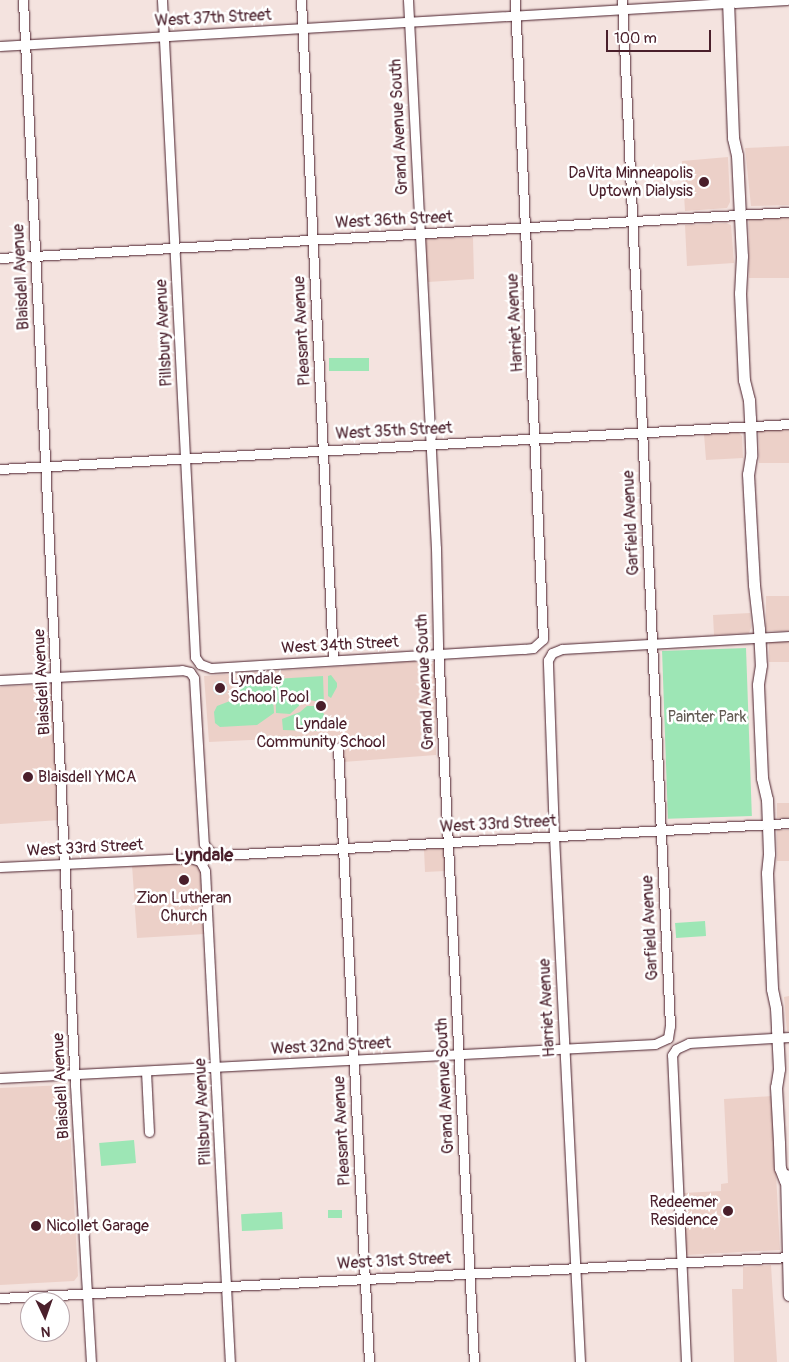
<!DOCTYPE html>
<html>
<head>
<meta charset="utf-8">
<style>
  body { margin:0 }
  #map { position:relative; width:789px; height:1362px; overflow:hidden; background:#f4e3df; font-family:Pangolin,sans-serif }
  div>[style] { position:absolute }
  .built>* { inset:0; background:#ecd0c8; transform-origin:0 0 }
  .green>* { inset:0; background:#9de6b5; transform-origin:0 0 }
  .water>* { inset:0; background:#88d5e7 }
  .round { border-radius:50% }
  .roads { filter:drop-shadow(0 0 1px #4a1f2b) drop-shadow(0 0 1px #4a1f2b) }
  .minor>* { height:9px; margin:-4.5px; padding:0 4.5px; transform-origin:4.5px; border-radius:4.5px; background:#fff }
  .major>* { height:11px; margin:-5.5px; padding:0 5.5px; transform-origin:5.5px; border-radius:5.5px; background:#fff }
  .dots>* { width:14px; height:14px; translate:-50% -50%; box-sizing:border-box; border:2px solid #fff; border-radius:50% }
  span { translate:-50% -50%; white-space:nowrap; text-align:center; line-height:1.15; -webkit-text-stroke:5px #fff; paint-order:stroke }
  .street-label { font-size:16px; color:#4a1f2b }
  .poi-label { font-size:16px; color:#4a1f2b }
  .right { translate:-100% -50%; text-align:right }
  .left { translate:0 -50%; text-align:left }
  .park-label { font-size:16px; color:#635b54 }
  .neighbourhood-label { font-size:18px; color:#4a1f2b; font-weight:700 }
  .north { position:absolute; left:20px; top:1292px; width:50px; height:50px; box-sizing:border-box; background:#fff; border:1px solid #b7a5aa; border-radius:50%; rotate:177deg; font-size:14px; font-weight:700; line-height:20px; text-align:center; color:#4a1f2b }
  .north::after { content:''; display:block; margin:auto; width:18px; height:22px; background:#4a1f2b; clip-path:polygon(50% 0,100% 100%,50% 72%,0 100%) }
  .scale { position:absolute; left:606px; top:30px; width:105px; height:22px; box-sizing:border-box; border:2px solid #4a1f2b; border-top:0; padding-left:6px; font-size:15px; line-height:18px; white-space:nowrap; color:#4a1f2b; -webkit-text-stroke:4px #fff; paint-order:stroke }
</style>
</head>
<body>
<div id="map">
  <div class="built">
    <div style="clip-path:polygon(789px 146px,789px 205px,751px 206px,745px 148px)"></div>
    <div style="clip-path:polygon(728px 157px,730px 202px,727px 208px,685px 211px,682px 161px)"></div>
    <div style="left:789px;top:218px;width:60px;height:40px;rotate:90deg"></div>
    <div style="clip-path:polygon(726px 223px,731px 225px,734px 263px,687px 266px,685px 225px)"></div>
    <div style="clip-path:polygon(428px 237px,473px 238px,474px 279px,428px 282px,423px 241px)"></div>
    <div style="left:789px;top:430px;width:33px;height:30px;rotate:90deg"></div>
    <div style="clip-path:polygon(738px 432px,742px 436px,743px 458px,706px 460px,704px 434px)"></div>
    <div style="left:789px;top:596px;width:35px;height:23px;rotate:90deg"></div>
    <div style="clip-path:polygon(750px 613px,751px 628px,749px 633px,714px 635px,713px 615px)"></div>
    <div style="left:789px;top:641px;width:21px;height:20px;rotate:90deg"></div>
    <div style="clip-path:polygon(433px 660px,436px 668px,436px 755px,343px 762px,341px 742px,338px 739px,331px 736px,209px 742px,204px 676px)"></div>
    <div style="clip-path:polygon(47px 684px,52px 685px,60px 820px,0 824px,0 687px)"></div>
    <div style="left:789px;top:803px;width:15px;height:12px;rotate:90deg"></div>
    <div style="left:777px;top:830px;width:12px;height:31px"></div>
    <div style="clip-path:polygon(441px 848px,445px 849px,445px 871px,425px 872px,424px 849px)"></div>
    <div style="clip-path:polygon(194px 861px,201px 867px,205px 934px,137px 938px,132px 865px)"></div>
    <div style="clip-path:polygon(789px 996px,789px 1031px,787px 1031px,784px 997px)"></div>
    <div style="clip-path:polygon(65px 1085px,68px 1088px,78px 1276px,74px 1281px,0 1285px,0 1088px)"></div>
    <div style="clip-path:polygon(772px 1096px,780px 1250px,686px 1255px,683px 1193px,721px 1191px,721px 1184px,728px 1183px,724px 1099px)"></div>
    <div style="clip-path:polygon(771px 1265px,777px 1362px,734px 1362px,732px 1289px,743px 1289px,743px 1267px)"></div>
  </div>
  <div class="green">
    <div style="left:369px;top:358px;width:13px;height:40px;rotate:90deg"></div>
    <div style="left:746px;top:648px;width:168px;height:84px;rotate:88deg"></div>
    <div style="clip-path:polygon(331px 675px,337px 683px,337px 687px,331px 698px,328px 696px,328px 676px)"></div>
    <div style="clip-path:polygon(323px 676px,324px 703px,310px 700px,302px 703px,290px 714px,276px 713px,275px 679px)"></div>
    <div style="clip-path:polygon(272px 683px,274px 713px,257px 725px,220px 727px,215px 723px,214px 712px,217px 706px,230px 701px,244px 685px)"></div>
    <div style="clip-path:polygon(307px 706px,318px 706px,324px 714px,323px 726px,316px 731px,283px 730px,282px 719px,300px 712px)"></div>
    <div style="left:705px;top:921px;width:15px;height:30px;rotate:86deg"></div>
    <div style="left:134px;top:1140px;width:23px;height:35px;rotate:85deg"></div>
    <div style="left:328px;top:1210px;width:14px;height:8px"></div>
    <div style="left:282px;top:1212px;width:17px;height:41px;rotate:87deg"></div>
  </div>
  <div class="water">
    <div class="round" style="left:213px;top:681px;width:14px;height:14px"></div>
  </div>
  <div class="roads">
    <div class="minor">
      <div style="left:23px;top:0;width:1086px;rotate:87.26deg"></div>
      <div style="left:75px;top:1085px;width:277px;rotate:86.7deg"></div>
      <div style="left:162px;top:0;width:658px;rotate:87.12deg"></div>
      <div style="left:195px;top:657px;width:9px;rotate:54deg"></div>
      <div style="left:200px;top:664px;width:12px;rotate:20deg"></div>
      <div style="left:211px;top:668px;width:314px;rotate:-3.5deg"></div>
      <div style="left:524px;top:649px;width:9px;rotate:-6deg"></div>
      <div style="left:533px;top:648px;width:13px;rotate:-42deg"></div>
      <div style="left:543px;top:639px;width:640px;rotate:-92.51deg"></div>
      <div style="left:301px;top:0;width:661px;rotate:87.22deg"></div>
      <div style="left:408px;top:0;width:549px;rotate:87.08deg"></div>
      <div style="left:436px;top:548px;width:99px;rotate:88.8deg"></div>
      <div style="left:438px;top:647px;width:716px;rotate:87.12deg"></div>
      <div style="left:735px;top:3px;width:52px;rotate:-3.3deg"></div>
      <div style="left:0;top:46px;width:729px;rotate:-3.38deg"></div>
      <div style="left:0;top:258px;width:790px;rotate:-3.34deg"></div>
      <div style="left:0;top:469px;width:790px;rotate:-3.26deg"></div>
      <div style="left:0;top:680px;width:182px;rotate:-3.1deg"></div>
      <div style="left:182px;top:670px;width:8px;rotate:14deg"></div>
      <div style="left:190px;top:672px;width:7px;rotate:56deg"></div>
      <div style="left:194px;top:678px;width:166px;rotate:86.6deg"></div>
      <div style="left:204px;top:844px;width:10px;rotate:53deg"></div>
      <div style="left:210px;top:852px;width:12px;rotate:14deg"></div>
      <div style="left:222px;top:855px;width:568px;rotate:-3.23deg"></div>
      <div style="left:338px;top:748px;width:615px;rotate:87.11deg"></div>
      <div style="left:0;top:867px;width:190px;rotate:-2.7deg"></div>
      <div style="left:190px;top:858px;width:10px;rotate:17deg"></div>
      <div style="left:200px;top:861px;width:11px;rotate:63deg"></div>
      <div style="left:205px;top:871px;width:492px;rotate:87.1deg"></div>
      <div style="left:146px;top:1071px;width:61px;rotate:87.2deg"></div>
      <div style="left:0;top:1078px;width:656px;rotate:-2.97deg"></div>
      <div style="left:655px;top:1044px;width:14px;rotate:-25deg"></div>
      <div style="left:668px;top:1038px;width:12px;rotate:-81deg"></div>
      <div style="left:670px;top:1026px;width:1027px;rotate:-92.68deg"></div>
      <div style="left:0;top:1298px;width:790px;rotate:-2.97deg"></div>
      <div style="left:580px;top:1362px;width:527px;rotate:-92.83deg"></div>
      <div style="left:554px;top:836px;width:176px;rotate:-92deg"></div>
      <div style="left:548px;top:660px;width:8px;rotate:-60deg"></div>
      <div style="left:552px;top:653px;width:11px;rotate:-22deg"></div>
      <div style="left:562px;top:649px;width:227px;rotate:-3.3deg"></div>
      <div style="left:686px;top:1362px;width:307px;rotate:-92.6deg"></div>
      <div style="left:672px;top:1055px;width:7px;rotate:-56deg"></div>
      <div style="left:676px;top:1049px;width:14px;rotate:-25deg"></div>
      <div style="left:689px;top:1043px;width:100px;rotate:-3.4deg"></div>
    </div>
    <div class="major">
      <div style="left:728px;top:0;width:138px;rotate:87.9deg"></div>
      <div style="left:733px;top:138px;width:17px;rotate:77deg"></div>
      <div style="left:737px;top:155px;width:101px;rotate:87.2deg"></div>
      <div style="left:742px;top:256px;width:37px;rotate:93deg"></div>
      <div style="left:740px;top:293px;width:87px;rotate:87.4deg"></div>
      <div style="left:744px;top:380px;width:21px;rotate:76deg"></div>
      <div style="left:749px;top:400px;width:18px;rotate:87deg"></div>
      <div style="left:750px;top:418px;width:38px;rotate:88deg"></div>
      <div style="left:751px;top:456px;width:18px;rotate:99deg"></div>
      <div style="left:748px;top:474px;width:111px;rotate:86.9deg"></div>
      <div style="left:754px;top:585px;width:44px;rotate:83.5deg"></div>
      <div style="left:759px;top:629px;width:36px;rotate:87deg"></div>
      <div style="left:761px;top:665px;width:20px;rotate:99deg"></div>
      <div style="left:758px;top:685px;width:93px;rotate:87.5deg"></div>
      <div style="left:762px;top:778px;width:22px;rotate:77deg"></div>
      <div style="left:767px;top:799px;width:55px;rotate:87.9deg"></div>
      <div style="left:769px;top:854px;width:19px;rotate:96deg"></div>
      <div style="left:767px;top:873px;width:116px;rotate:87.5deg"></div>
      <div style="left:772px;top:989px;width:19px;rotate:78deg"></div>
      <div style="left:776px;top:1008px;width:21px;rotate:87deg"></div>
      <div style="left:777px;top:1029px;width:40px;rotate:87.1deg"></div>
      <div style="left:779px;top:1069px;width:18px;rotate:99deg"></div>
      <div style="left:776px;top:1087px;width:56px;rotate:86.9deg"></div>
      <div style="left:779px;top:1143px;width:25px;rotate:88deg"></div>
      <div style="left:780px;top:1168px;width:14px;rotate:69deg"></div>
      <div style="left:786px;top:1175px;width:120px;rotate:88.6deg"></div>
    </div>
  </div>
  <div class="dots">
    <div style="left:704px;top:182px;background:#4a1f2b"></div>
    <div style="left:220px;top:688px;background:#4a1f2b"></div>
    <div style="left:321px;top:706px;background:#4a1f2b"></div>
    <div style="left:28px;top:777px;background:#4a1f2b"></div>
    <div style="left:184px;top:880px;background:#4a1f2b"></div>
    <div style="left:728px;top:1211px;background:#4a1f2b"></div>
    <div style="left:36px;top:1226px;background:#4a1f2b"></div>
  </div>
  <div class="street-label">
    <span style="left:213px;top:18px;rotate:-3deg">West 37th Street</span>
    <span style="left:399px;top:127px;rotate:-93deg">Grand Avenue South</span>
    <span style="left:394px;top:220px;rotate:-3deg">West 36th Street</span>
    <span style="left:21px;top:277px;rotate:-93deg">Blaisdell Avenue</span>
    <span style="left:515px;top:323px;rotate:-93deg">Harriet Avenue</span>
    <span style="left:302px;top:331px;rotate:-93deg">Pleasant Avenue</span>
    <span style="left:164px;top:333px;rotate:-93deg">Pillsbury Avenue</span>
    <span style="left:394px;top:431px;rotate:-3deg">West 35th Street</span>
    <span style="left:631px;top:523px;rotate:-93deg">Garfield Avenue</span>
    <span style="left:340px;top:645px;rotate:-3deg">West 34th Street</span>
    <span style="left:42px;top:682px;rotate:-93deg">Blaisdell Avenue</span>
    <span style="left:425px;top:682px;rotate:-93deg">Grand Avenue South</span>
    <span style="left:498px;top:824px;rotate:-3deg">West 33rd Street</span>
    <span style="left:85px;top:848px;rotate:-3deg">West 33rd Street</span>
    <span style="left:650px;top:928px;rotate:-93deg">Garfield Avenue</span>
    <span style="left:547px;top:1008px;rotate:-93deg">Harriet Avenue</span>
    <span style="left:331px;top:1046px;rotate:-3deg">West 32nd Street</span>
    <span style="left:61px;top:1086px;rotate:-93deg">Blaisdell Avenue</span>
    <span style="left:445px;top:1086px;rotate:-93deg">Grand Avenue South</span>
    <span style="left:203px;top:1112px;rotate:-93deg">Pillsbury Avenue</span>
    <span style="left:342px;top:1131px;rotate:-93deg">Pleasant Avenue</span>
    <span style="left:394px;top:1261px;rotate:-3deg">West 31st Street</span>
  </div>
  <div class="poi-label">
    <span class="right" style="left:693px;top:182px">DaVita Minneapolis<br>Uptown Dialysis</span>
    <span class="left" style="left:230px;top:688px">Lyndale<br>School Pool</span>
    <span style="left:321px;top:733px">Lyndale<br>Community School</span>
    <span class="left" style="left:38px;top:777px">Blaisdell YMCA</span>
    <span style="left:184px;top:907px">Zion Lutheran<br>Church</span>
    <span class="right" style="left:718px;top:1211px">Redeemer<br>Residence</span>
    <span class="left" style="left:46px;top:1226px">Nicollet Garage</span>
  </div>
  <div class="park-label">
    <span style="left:707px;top:717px">Painter Park</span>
  </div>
  <div class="neighbourhood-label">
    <span style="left:204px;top:856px">Lyndale</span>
  </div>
  <div class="north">N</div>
  <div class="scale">100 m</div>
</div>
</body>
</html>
